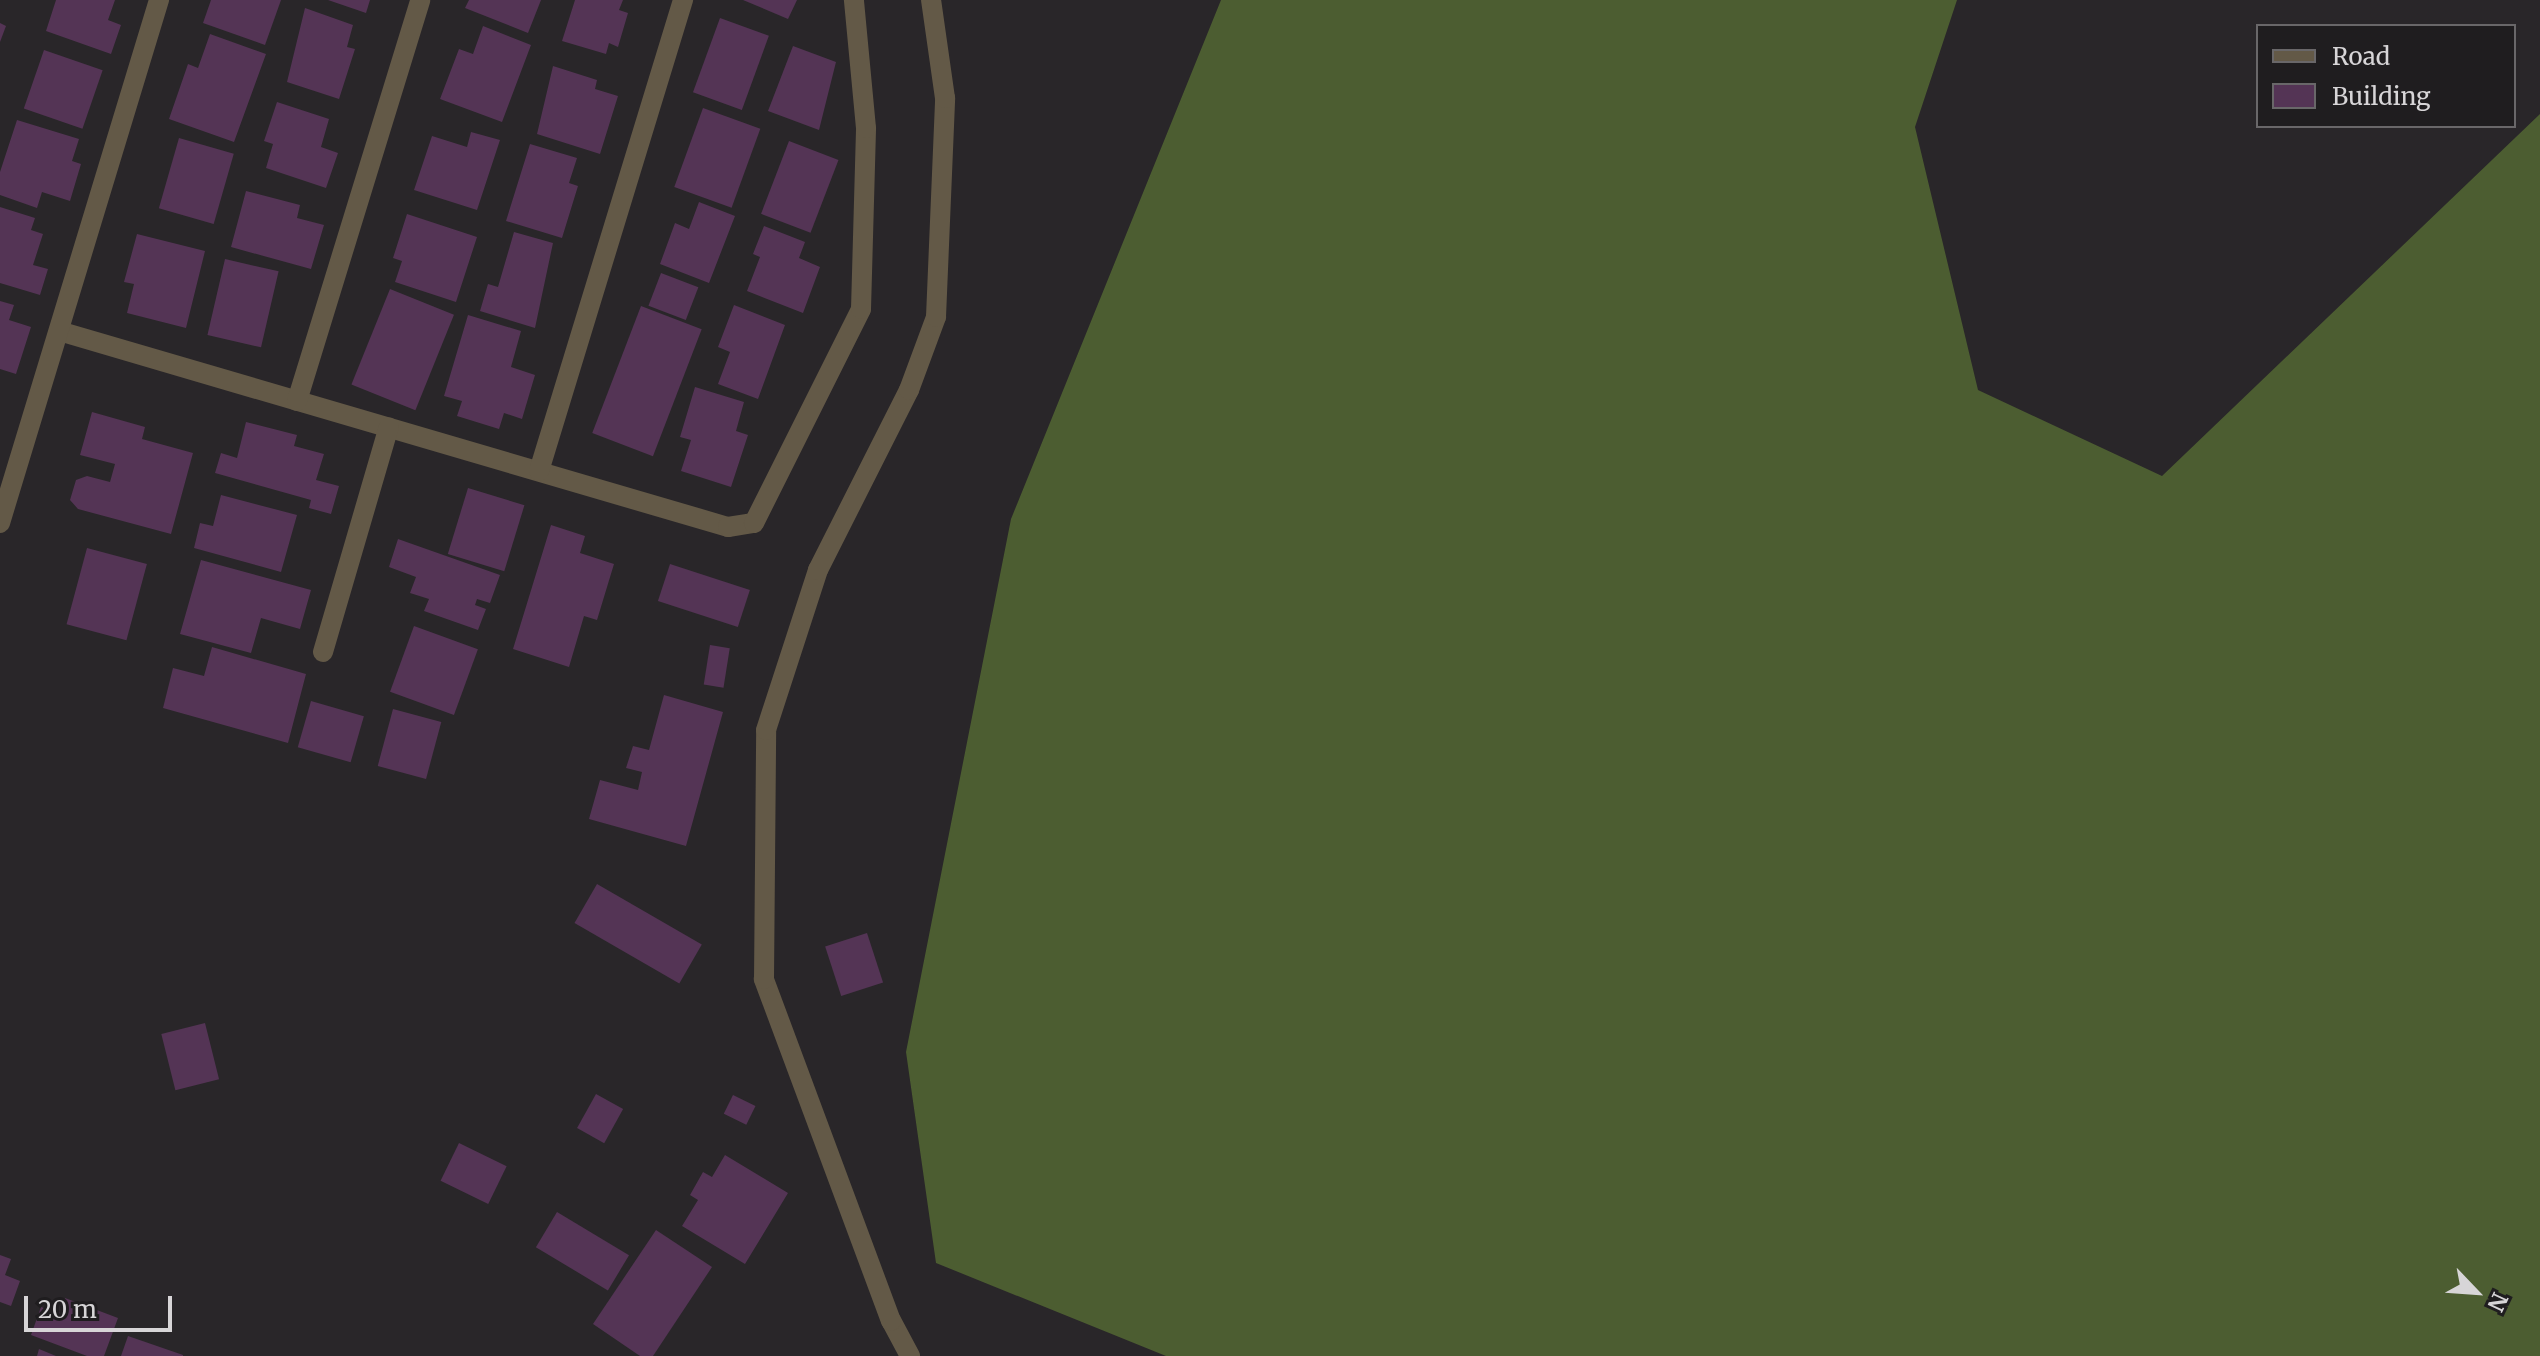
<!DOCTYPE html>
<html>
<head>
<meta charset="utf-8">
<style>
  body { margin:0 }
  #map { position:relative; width:2540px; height:1356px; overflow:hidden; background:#292629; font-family:Merriweather,serif }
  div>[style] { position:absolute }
  .forest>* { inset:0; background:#4c5d31 }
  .building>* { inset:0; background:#543455; transform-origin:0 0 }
  .minor>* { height:20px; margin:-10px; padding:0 10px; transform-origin:10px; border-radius:10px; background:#635947 }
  span { translate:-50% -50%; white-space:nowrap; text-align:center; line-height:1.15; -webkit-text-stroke:7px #1f1d1f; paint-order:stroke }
  .legend { position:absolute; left:2256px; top:24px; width:260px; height:104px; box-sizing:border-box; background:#1f1d1f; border:2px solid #696769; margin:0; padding:10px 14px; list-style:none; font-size:24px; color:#d7d5d7 }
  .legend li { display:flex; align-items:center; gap:16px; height:40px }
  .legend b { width:40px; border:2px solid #696769 }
  .north { position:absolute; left:2436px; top:1252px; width:80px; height:80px; -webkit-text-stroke:6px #1f1d1f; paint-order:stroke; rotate:115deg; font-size:22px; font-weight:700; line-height:32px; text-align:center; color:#d7d5d7 }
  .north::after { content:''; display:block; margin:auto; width:28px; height:36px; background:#d7d5d7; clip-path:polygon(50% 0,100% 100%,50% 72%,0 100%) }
  .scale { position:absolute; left:24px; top:1296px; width:148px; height:36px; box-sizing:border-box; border:4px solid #d7d5d7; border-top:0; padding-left:10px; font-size:24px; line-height:28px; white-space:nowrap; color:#d7d5d7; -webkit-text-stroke:6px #1f1d1f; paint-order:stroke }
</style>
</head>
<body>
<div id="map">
  <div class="forest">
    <div style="clip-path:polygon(1221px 0,1957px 0,1915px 127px,1978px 390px,2162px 476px,2540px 114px,2540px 1356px,1166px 1356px,936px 1263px,906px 1052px,1011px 519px)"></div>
  </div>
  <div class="building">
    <div style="clip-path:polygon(56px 0,115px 0,108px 20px,121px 25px,111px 54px,46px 31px)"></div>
    <div style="clip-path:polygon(211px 0,281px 0,265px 45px,203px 23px)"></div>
    <div style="clip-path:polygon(328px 0,370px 0,366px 13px)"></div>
    <div style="clip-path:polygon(469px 0,541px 0,528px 33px,465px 8px)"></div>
    <div style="clip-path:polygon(575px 0,623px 0,619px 10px,628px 13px,618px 47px,609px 43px,606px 54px,562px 41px)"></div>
    <div style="clip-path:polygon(743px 0,797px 0,788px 19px)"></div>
    <div style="clip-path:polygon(305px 8px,353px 25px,347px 47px,355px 49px,339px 99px,287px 82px)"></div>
    <div style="left:720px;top:18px;width:52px;height:79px;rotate:20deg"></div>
    <div style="clip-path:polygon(0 23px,6px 26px,0 42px)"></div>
    <div style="clip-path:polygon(483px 26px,531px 45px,502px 122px,440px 99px,459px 49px,473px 54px)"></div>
    <div style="clip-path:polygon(210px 34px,266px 54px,234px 142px,169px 119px,188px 64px,198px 68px)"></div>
    <div style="clip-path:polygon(793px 46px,836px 62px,819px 130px,768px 111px)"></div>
    <div style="left:44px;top:50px;width:62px;height:62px;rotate:19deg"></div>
    <div style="clip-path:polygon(553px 66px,597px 80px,595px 89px,618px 96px,600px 154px,537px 134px)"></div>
    <div style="clip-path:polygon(277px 102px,329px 119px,321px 147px,338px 153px,326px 188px,266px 168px,273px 144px,264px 141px)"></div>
    <div style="left:703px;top:108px;width:61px;height:84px;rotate:20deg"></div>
    <div style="clip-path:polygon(17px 120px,79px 139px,72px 161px,81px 164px,70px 201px,42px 192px,37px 208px,0 195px,0 172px)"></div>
    <div style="clip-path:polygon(471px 132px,500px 140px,477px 210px,414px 190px,432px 136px,467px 147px)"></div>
    <div style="left:179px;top:138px;width:57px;height:73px;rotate:16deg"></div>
    <div style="left:789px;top:141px;width:53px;height:78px;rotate:21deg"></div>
    <div style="clip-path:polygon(530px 144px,577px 158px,569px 183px,578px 186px,562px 238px,506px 221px)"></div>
    <div style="clip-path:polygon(246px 191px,300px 205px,297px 218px,324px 225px,311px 269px,231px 247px)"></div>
    <div style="clip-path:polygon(699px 202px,735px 216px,709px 283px,660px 264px,675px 223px,689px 229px)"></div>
    <div style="clip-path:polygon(0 207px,35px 218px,31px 230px,43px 234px,33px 265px,48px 269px,40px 295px,0 283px)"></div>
    <div style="clip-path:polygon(407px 214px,477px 237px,456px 302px,395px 282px,402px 261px,393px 258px)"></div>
    <div style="clip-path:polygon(764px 226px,805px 242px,799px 258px,820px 267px,803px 313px,747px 291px,760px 257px,753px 254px)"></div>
    <div style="clip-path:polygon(514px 232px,553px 243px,535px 328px,480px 311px,488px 284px,498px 287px)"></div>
    <div style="clip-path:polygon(137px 234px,205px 251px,186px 328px,127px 313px,134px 284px,124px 282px)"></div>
    <div style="left:225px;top:259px;width:55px;height:78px;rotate:13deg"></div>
    <div style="left:661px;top:273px;width:40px;height:35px;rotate:21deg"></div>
    <div style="left:390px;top:289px;width:69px;height:103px;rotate:22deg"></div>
    <div style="clip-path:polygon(0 301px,14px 305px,9px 320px,31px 327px,16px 374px,0 369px)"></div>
    <div style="clip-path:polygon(734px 305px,785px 325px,758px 399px,718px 384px,730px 352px,718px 347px)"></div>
    <div style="left:641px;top:306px;width:65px;height:136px;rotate:21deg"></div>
    <div style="clip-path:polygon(468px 315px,521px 331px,511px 367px,535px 375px,522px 419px,504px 413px,499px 429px,457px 416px,462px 401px,444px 396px)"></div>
    <div style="clip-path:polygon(695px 387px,744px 402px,736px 431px,748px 435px,731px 487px,681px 471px,691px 440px,680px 437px)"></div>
    <div style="clip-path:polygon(92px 412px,145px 427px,142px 439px,193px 453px,171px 534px,78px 509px,70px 500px,76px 480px,87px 476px,110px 482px,115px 464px,80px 455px)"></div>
    <div style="clip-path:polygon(246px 422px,297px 435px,294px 446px,324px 454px,316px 480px,339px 486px,331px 514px,309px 508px,311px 500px,215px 473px,221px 453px,237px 458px)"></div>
    <div style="left:468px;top:488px;width:59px;height:69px;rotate:17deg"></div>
    <div style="clip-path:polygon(221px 495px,297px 515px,281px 572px,194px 548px,200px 523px,213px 526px)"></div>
    <div style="clip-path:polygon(551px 525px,585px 536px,580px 553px,614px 564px,597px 620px,584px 616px,569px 667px,513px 649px)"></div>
    <div style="clip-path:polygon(398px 539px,500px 575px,490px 603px,477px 599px,475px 605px,486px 609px,478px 630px,424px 611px,429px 599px,410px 593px,416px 577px,389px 567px)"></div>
    <div style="left:87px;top:548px;width:62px;height:79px;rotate:15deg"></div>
    <div style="clip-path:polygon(201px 560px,311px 590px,300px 629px,261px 618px,251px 653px,180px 634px)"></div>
    <div style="left:670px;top:564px;width:84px;height:39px;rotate:18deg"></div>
    <div style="left:414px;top:626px;width:68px;height:70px;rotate:20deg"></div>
    <div style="left:710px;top:645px;width:20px;height:40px;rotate:9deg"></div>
    <div style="clip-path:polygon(212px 647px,306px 674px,288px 743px,163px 708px,173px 668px,204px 676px)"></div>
    <div style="clip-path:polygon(664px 695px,723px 712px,686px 846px,589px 819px,600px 780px,638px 790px,642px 772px,626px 768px,633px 746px,649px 750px)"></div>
    <div style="left:311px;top:701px;width:55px;height:48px;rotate:16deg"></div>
    <div style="left:393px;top:709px;width:50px;height:59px;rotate:15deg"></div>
    <div style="left:597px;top:884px;width:121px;height:45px;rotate:30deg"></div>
    <div style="left:867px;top:933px;width:52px;height:44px;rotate:72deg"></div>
    <div style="left:205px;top:1023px;width:58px;height:45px;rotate:76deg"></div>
    <div style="left:596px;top:1094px;width:31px;height:39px;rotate:29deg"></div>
    <div style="left:733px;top:1095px;width:25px;height:21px;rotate:26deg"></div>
    <div style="left:459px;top:1143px;width:53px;height:42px;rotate:26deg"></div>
    <div style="clip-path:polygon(725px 1155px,788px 1193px,745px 1264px,682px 1226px,698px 1200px,690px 1195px,703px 1172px,712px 1177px)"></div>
    <div style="left:557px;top:1212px;width:84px;height:41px;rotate:31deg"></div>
    <div style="clip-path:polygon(656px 1230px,712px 1267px,653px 1356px,640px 1356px,593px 1324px)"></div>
    <div style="clip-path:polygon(0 1255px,11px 1259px,5px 1275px,20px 1281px,11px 1306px,0 1302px)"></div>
    <div style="clip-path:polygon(65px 1298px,118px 1318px,104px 1356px,87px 1356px,31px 1335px,41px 1307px,59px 1314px)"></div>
    <div style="clip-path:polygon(128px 1336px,183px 1355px,183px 1356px,121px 1356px)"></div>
    <div style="clip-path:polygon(39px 1349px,56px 1356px,37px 1356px)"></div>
  </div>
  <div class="minor">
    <div style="left:59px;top:331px;width:697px;rotate:16.33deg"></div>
    <div style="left:728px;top:527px;width:26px;rotate:-9deg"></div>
    <div style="left:754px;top:523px;width:239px;rotate:-63.4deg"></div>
    <div style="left:861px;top:309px;width:181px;rotate:-88.4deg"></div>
    <div style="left:866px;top:128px;width:129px;rotate:-95.4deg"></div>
    <div style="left:297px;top:401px;width:419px;rotate:-72.9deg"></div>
    <div style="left:539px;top:471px;width:493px;rotate:-73deg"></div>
    <div style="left:0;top:523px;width:547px;rotate:-73.09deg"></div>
    <div style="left:323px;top:652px;width:234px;rotate:-73.7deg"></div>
    <div style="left:910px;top:1356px;width:40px;rotate:-118deg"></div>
    <div style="left:891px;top:1321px;width:365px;rotate:-110.4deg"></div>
    <div style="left:764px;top:979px;width:249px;rotate:-89.5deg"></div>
    <div style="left:766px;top:730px;width:168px;rotate:-72deg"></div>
    <div style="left:818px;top:570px;width:202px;rotate:-63.2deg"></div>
    <div style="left:909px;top:390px;width:78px;rotate:-69.7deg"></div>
    <div style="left:936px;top:317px;width:219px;rotate:-87.6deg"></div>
    <div style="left:945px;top:98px;width:99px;rotate:-98.1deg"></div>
  </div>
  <ul class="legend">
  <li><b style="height:10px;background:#635947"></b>Road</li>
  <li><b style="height:22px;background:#543455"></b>Building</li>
  </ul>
  <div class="north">N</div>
  <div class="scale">20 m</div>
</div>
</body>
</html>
